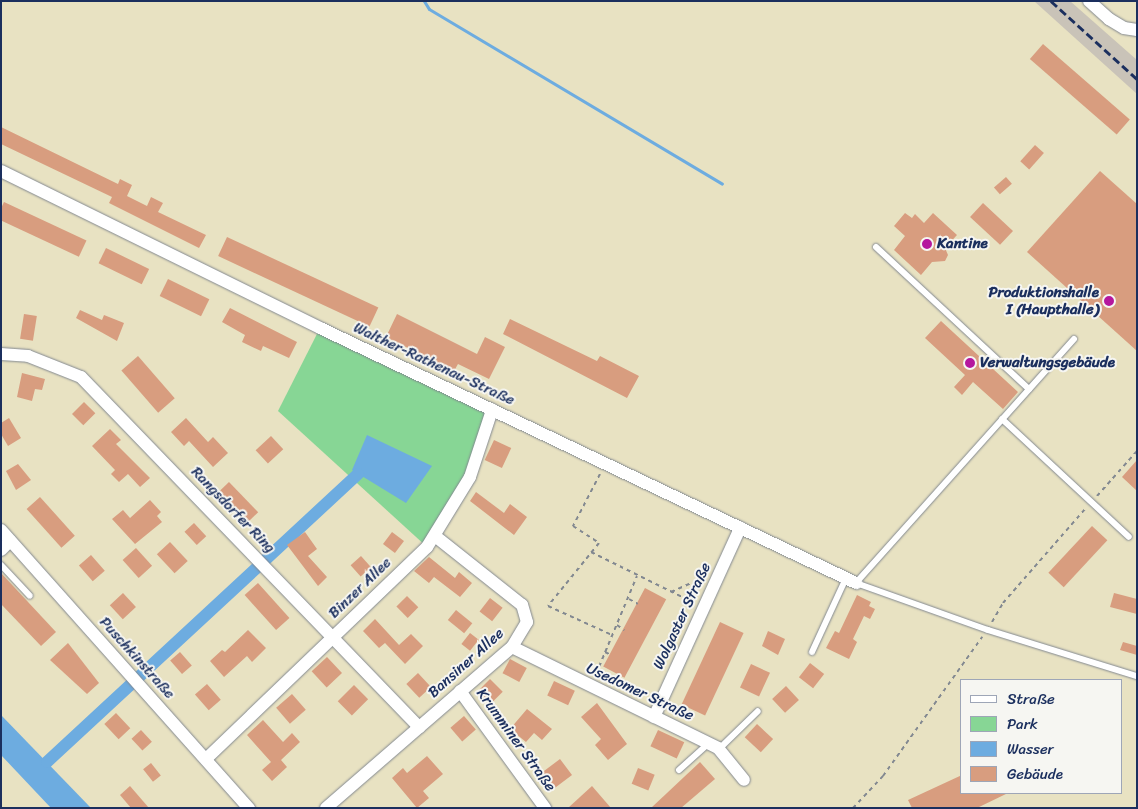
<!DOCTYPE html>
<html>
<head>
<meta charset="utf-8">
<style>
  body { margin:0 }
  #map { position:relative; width:1138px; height:809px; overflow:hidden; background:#e8e2c2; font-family:Sriracha,sans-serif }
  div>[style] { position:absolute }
  .industrial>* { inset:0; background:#c9c3b8 }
  .green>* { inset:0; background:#87d695 }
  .water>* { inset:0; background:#6dace0 }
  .stream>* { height:3px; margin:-1.5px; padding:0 1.5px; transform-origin:1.5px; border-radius:1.5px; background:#6dace0 }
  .canal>* { height:12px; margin:-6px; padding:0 6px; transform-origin:6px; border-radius:6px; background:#6dace0 }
  .building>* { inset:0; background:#d89d7f; transform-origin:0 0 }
  .path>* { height:2px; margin-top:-1px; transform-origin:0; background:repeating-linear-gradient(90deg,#828890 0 4px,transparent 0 8px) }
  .roads { filter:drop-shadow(0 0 1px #828890) drop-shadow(0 0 1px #828890) }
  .lane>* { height:6px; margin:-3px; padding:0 3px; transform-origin:3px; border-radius:3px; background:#fff }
  .street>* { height:12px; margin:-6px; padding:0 6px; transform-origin:6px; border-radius:6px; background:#fff }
  .rail>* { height:3px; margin-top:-1.5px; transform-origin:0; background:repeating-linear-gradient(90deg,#1b2f5e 0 8px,transparent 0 12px) }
  .dots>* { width:14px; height:14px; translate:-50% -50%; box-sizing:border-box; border:2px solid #f6f6f2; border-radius:50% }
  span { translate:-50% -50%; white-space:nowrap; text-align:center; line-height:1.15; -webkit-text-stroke:4px #f6f6f2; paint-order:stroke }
  .poi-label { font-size:15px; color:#1b2f5e; font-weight:700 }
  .left { translate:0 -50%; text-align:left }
  .right { translate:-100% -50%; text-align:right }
  .street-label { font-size:15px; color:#1b2f5e }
  .frame { position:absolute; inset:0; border:2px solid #1b2f5e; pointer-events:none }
  .legend { position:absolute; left:960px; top:679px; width:162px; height:115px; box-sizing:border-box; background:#f6f6f2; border:1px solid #9ea6b7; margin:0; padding:6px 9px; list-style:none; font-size:15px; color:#1b2f5e }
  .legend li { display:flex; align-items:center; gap:10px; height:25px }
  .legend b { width:25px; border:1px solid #9ea6b7 }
</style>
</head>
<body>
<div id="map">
  <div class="industrial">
    <div style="clip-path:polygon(1034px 1px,1070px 1px,1137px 60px,1137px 94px)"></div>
  </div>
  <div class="green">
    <div style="clip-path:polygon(320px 328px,492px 410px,470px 477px,427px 547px,278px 411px)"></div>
  </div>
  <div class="water">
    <div style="clip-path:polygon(367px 435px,432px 466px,406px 503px,352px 470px)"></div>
    <div style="clip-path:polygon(1px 715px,91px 808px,51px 808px,1px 755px)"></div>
  </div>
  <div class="stream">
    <div style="left:424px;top:1px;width:9px;rotate:58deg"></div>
    <div style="left:429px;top:9px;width:341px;rotate:30.8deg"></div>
  </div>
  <div class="canal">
    <div style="left:47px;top:762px;width:424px;rotate:-42.8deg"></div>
  </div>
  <div class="building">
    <div style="left:1043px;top:44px;width:115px;height:20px;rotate:41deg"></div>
    <div style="clip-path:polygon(1px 127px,118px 184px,120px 179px,132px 185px,127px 196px,147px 206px,151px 197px,163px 203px,158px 212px,206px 235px,199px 248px,109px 203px,112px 197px,1px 144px)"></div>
    <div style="left:1035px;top:145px;width:12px;height:22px;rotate:42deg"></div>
    <div style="clip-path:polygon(1100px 171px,1137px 204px,1137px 351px,1027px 252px)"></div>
    <div style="left:1006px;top:177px;width:9px;height:16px;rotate:49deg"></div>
    <div style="left:4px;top:202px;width:91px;height:18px;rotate:25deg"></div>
    <div style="left:983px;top:203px;width:41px;height:19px;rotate:43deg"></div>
    <div style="clip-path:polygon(905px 213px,912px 218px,915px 214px,924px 223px,933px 213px,957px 235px,945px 248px,948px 255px,945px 261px,932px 262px,921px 275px,894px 250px,905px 236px,894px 226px)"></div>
    <div style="left:227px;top:237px;width:167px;height:21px;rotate:25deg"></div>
    <div style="left:106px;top:248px;width:48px;height:17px;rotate:26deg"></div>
    <div style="left:168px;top:279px;width:46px;height:19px;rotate:26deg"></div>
    <div style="clip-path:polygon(230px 308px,297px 342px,289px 358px,263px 346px,261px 351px,242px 342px,245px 335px,222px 322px)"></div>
    <div style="clip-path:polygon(80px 310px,102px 320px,104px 315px,124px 323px,117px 341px,76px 318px)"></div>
    <div style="left:24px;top:314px;width:13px;height:25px;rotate:9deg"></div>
    <div style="clip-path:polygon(397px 314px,477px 354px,485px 337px,505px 347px,489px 379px,458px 364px,454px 371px,386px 337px)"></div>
    <div style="clip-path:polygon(510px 319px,597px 361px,600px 356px,639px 376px,627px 398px,503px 334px)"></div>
    <div style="clip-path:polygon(941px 321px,1018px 392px,1003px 409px,973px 382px,962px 395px,954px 387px,965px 375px,925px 338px)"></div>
    <div style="left:138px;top:356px;width:56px;height:22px;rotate:49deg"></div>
    <div style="clip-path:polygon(22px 373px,45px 379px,42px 390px,35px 389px,32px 401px,17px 397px)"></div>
    <div style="left:84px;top:402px;width:16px;height:17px;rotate:45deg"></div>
    <div style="clip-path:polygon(9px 418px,21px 438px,8px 446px,1px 434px,1px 423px)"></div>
    <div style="clip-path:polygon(186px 418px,208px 442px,213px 437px,228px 453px,213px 467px,189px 441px,184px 446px,171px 432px)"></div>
    <div style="clip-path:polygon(110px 429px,121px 440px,116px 444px,150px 478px,140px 487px,128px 474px,119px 482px,111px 474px,115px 470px,92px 446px)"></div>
    <div style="left:271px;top:436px;width:18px;height:21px;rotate:47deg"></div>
    <div style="left:494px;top:440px;width:19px;height:22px;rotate:25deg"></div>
    <div style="clip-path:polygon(1137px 460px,1137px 491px,1122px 477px)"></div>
    <div style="clip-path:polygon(18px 464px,31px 480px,16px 490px,6px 471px)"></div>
    <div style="left:229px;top:482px;width:42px;height:17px;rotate:46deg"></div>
    <div style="clip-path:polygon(476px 492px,504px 513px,510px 504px,527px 517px,514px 535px,470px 501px)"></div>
    <div style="left:40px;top:497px;width:52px;height:18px;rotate:48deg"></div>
    <div style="clip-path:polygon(150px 500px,161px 512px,157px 516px,162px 522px,135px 544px,112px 519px,123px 510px,130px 518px)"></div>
    <div style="left:194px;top:523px;width:18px;height:13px;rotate:47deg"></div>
    <div style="left:1092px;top:526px;width:21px;height:64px;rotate:43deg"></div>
    <div style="clip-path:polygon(305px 532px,317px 549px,308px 556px,327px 577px,318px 586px,287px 545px)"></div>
    <div style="left:392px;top:532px;width:15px;height:15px;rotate:37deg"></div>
    <div style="left:170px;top:542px;width:26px;height:18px;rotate:47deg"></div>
    <div style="left:136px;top:548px;width:24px;height:18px;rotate:48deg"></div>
    <div style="left:91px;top:555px;width:21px;height:16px;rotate:49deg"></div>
    <div style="left:361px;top:556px;width:15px;height:14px;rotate:48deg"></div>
    <div style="clip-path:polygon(429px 557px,455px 578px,459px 572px,472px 583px,460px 597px,434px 577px,429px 583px,414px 571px)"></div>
    <div style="clip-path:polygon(1px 573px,56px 632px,41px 646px,1px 604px)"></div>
    <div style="left:258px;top:583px;width:47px;height:18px;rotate:48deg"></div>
    <div style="left:645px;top:588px;width:24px;height:89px;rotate:28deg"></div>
    <div style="left:123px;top:593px;width:19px;height:18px;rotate:47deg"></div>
    <div style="clip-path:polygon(1114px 593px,1137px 599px,1137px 614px,1110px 607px)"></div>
    <div style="clip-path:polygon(857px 595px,871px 602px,869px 606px,875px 609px,870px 619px,864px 616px,853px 639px,857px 642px,849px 659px,826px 648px,835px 631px,839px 633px)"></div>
    <div style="left:407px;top:596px;width:16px;height:15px;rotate:45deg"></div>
    <div style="left:490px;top:598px;width:16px;height:17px;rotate:38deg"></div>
    <div style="left:456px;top:610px;width:21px;height:13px;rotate:39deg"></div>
    <div style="clip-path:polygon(375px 619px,399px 645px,411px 634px,423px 646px,405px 664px,385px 643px,379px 648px,363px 631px)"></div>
    <div style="left:720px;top:622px;width:26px;height:91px;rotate:25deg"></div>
    <div style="clip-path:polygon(248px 630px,266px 648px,252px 662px,247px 656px,224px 677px,210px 661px,222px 650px,225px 652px)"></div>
    <div style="clip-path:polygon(768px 631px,785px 639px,778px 655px,762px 646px)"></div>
    <div style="left:470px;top:633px;width:11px;height:14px;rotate:38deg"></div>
    <div style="clip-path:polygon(1123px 642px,1137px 646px,1137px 655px,1120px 650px)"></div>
    <div style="clip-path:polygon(68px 643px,99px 683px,87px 694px,50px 660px)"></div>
    <div style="left:180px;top:652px;width:18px;height:13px;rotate:49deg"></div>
    <div style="left:327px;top:657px;width:22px;height:21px;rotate:47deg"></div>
    <div style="left:510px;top:659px;width:19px;height:16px;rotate:28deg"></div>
    <div style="left:810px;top:663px;width:18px;height:18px;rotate:38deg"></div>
    <div style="left:751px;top:664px;width:21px;height:26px;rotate:25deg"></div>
    <div style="left:418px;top:673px;width:19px;height:16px;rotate:47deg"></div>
    <div style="left:490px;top:679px;width:18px;height:19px;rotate:45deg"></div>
    <div style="left:554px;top:681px;width:23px;height:16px;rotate:25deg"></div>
    <div style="left:207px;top:684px;width:21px;height:16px;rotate:49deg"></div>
    <div style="left:354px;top:685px;width:20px;height:23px;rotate:45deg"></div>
    <div style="left:786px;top:686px;width:19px;height:19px;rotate:47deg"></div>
    <div style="left:292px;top:694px;width:21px;height:21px;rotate:49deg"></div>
    <div style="clip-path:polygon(597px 703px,627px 744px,608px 760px,595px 745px,601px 739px,581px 717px)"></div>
    <div style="clip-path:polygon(527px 709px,552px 729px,542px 740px,534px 733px,526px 742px,510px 729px)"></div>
    <div style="left:116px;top:713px;width:21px;height:16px;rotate:47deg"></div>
    <div style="left:464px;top:716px;width:18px;height:18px;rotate:49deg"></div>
    <div style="clip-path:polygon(263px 720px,283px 742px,292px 733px,300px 742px,281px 760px,287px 767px,272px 781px,262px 770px,271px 762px,247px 735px)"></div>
    <div style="left:757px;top:724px;width:22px;height:18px;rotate:43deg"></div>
    <div style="left:141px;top:730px;width:16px;height:13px;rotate:47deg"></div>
    <div style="left:658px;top:730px;width:29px;height:18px;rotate:25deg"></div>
    <div style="clip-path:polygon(427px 756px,443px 774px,423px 791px,429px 798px,417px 808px,392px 778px,403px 768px,407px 773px)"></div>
    <div style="left:560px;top:759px;width:20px;height:25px;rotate:53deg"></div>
    <div style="clip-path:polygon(700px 762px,715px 779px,681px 808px,651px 808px)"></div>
    <div style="left:151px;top:763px;width:16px;height:10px;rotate:52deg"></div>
    <div style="left:638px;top:768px;width:18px;height:17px;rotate:22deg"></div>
    <div style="clip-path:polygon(962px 775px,962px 793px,1008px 793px,977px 808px,912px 808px,908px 800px)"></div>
    <div style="clip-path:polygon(130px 786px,149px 808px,131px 808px,120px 795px)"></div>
    <div style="clip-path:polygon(592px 786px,611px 808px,568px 808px)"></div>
  </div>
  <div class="path">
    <div style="left:600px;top:474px;width:59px;rotate:117.4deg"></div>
    <div style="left:573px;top:526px;width:31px;rotate:33deg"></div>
    <div style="left:599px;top:543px;width:81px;rotate:129deg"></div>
    <div style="left:548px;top:606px;width:70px;rotate:24.4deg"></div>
    <div style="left:1097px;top:496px;width:60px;rotate:-48.4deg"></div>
    <div style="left:591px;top:552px;width:115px;rotate:26.3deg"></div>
    <div style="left:671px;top:592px;width:32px;rotate:-24deg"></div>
    <div style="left:629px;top:599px;width:10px;rotate:29deg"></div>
    <div style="left:992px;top:622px;width:22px;rotate:-60deg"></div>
    <div style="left:1003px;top:603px;width:125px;rotate:-48.9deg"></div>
    <div style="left:617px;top:625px;width:9px;rotate:36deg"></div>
    <div style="left:605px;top:652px;width:7px;rotate:27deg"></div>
    <div style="left:596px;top:674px;width:106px;rotate:-67.3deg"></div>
    <div style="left:853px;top:808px;width:44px;rotate:-46.8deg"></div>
    <div style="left:883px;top:776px;width:171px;rotate:-54.5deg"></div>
  </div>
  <div class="roads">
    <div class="lane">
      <div style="left:876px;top:247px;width:209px;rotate:42.9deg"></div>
      <div style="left:1074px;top:339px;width:327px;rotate:131.8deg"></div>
      <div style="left:856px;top:583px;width:140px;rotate:19.6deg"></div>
      <div style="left:988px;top:630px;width:156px;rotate:17.2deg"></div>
      <div style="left:1002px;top:419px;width:173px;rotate:42.9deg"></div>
      <div style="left:1px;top:565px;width:42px;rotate:46.9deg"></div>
      <div style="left:812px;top:652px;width:81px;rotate:-65.3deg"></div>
      <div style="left:719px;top:749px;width:54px;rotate:-44.3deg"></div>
      <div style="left:679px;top:770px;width:40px;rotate:-42deg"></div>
    </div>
    <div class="street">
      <div style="left:1089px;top:1px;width:27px;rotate:42deg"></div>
      <div style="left:1109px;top:19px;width:17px;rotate:31deg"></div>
      <div style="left:1124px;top:28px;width:13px;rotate:9deg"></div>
      <div style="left:1px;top:171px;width:356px;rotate:26.2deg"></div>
      <div style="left:320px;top:328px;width:594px;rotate:25.44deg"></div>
      <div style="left:1px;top:354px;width:27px;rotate:4deg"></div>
      <div style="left:28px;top:356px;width:57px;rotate:21.6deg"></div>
      <div style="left:81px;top:377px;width:487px;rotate:46deg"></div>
      <div style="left:1px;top:530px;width:373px;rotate:48.3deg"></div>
      <div style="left:1px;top:550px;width:13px;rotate:-45deg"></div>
      <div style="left:512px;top:647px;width:229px;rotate:26.1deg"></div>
      <div style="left:718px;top:748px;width:41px;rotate:50.9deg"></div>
      <div style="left:460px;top:691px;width:145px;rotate:54deg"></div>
      <div style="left:654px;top:717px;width:208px;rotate:-65.5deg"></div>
      <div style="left:206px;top:759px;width:306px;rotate:-43.8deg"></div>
      <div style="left:427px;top:547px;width:82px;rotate:-58.4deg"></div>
      <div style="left:470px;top:477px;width:71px;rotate:-71.8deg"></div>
      <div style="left:326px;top:808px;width:246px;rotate:-40.9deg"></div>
      <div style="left:512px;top:647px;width:29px;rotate:-59deg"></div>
      <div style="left:527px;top:622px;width:18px;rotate:-106deg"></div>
      <div style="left:522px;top:605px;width:111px;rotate:-141.6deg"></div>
    </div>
  </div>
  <div class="rail">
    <div style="left:1051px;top:1px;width:116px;rotate:42.2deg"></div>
  </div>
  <div class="dots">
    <div style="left:927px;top:244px;background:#b5179e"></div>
    <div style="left:1109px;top:301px;background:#b5179e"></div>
    <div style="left:970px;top:363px;background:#b5179e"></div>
  </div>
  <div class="poi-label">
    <span class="left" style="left:937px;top:244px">Kantine</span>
    <span class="right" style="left:1099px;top:301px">Produktionshalle<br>I (Haupthalle)</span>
    <span class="left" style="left:980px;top:363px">Verwaltungsgebäude</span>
  </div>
  <div class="street-label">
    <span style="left:434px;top:364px;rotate:25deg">Walther-Rathenau-Straße</span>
    <span style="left:233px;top:510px;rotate:46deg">Rangsdorfer Ring</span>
    <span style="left:360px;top:588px;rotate:-44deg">Binzer Allee</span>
    <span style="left:682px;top:616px;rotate:-65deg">Wolgaster Straße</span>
    <span style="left:137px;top:658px;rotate:48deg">Puschkinstraße</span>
    <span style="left:466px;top:663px;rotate:-42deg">Bansiner Allee</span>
    <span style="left:640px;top:692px;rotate:25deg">Usedomer Straße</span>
    <span style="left:516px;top:740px;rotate:54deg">Krumminer Straße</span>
  </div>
  <div class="frame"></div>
  <ul class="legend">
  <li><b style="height:6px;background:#fff"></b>Straße</li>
  <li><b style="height:14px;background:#87d695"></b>Park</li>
  <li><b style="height:14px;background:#6dace0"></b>Wasser</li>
  <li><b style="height:14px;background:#d89d7f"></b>Gebäude</li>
  </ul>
</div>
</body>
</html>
